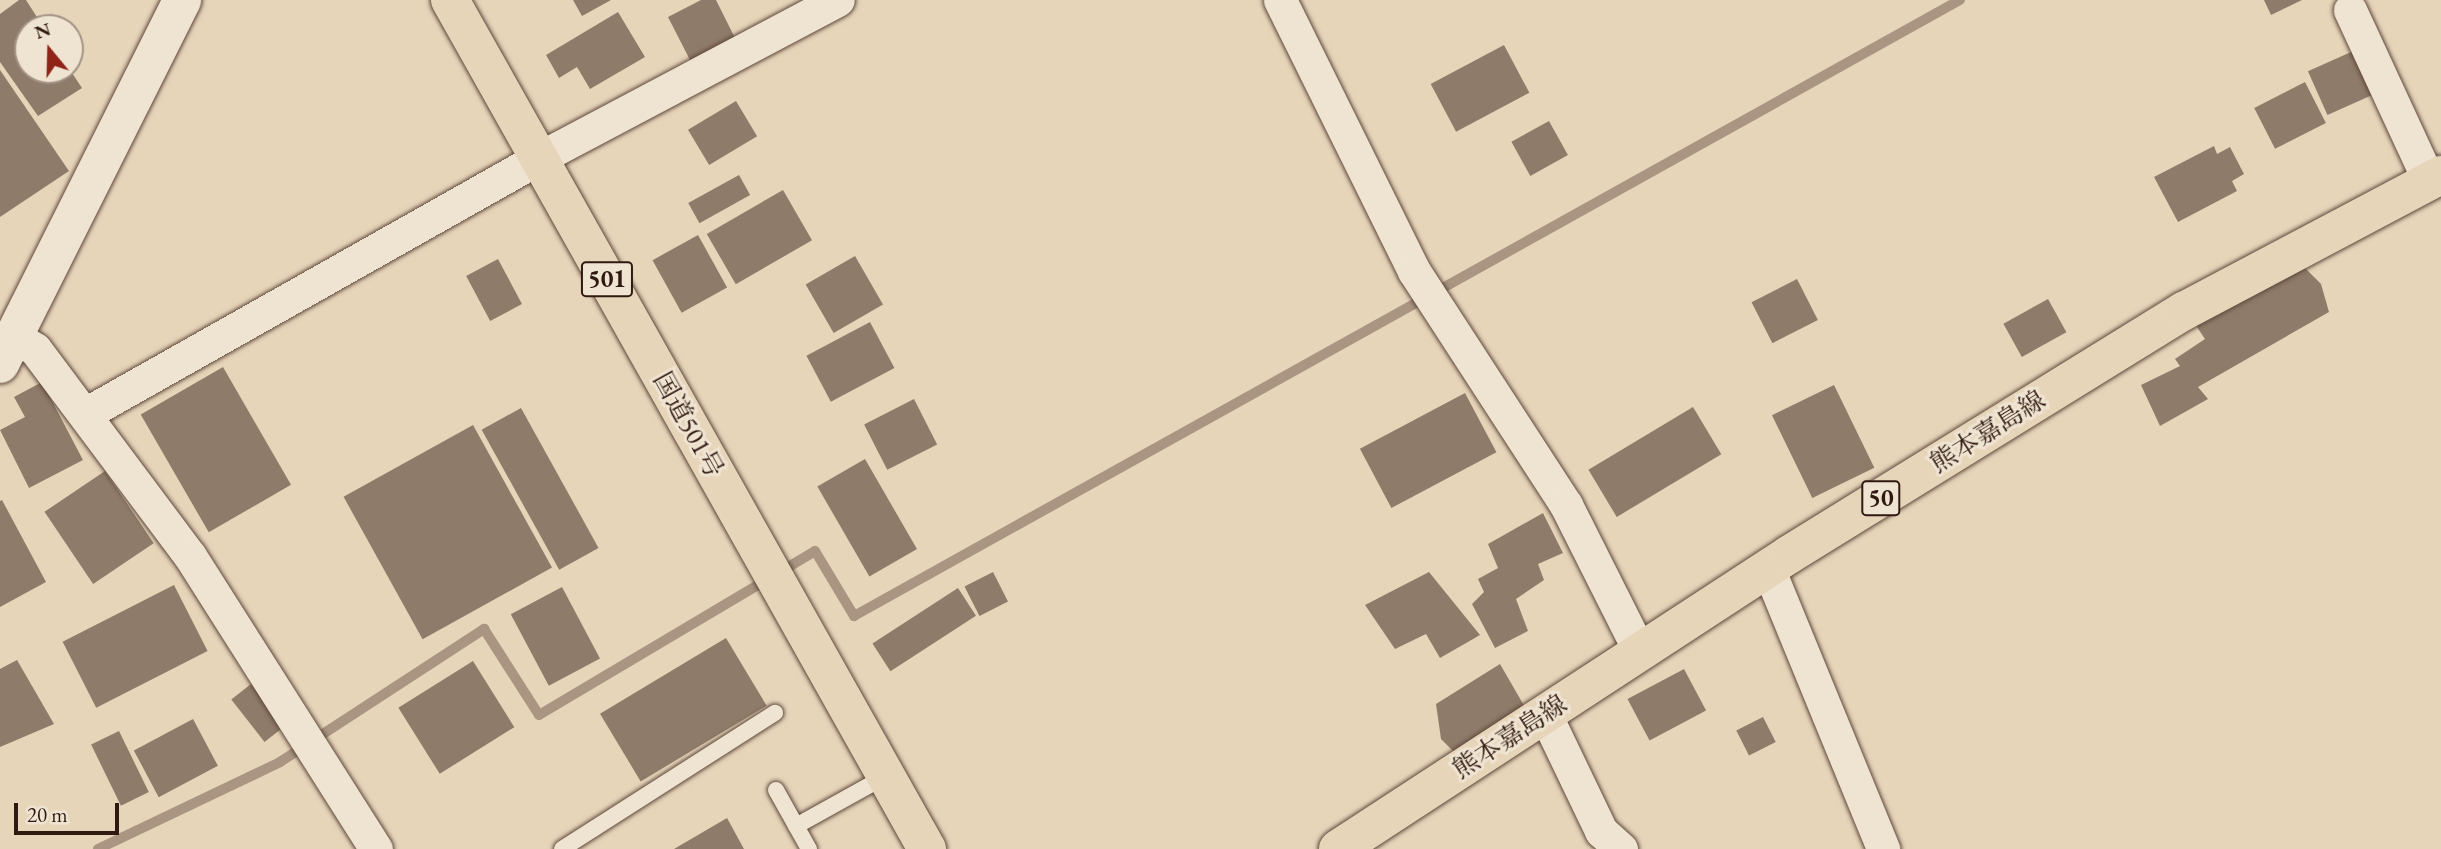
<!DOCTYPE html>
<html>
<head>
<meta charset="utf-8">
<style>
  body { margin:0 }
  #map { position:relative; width:2441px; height:849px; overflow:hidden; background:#e7d5ba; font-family:"EB Garamond","Noto Serif JP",serif }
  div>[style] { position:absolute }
  .stream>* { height:10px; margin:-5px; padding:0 5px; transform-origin:5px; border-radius:5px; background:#a99581 }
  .building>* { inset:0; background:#8f7b69; transform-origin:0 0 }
  .roads { filter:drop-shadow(0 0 2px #5e483b) drop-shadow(0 0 2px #5e483b) }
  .lane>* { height:16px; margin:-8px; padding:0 8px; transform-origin:8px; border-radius:8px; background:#efe4d2 }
  .street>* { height:33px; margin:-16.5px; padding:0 16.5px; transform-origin:16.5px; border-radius:16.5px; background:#efe4d2 }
  .secondary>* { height:38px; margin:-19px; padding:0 19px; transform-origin:19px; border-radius:19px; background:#efe4d2 }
  .primary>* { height:38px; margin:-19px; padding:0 19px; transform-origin:19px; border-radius:19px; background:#e7d5ba }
  .highway>* { height:38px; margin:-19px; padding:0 19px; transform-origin:19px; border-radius:19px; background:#e7d5ba }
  span { translate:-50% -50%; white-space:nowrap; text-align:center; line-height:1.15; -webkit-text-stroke:6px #efe4d2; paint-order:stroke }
  .shield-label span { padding:2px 5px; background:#efe4d2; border:2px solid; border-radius:5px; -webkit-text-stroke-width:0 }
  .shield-label { font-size:24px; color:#301911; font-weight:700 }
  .street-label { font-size:26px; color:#301911 }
  .north { position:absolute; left:14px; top:14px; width:70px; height:70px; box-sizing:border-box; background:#efe4d2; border:2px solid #a39385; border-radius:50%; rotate:341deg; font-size:19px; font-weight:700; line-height:28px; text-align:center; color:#301911 }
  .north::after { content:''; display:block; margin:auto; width:24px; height:32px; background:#8f2418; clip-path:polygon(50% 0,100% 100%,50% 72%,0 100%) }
  .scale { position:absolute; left:14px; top:803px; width:105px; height:32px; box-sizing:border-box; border:4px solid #301911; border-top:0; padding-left:9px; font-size:21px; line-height:24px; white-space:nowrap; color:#301911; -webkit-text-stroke:5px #efe4d2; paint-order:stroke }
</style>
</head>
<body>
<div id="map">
  <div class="stream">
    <div style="left:98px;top:849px;width:202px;rotate:-25.5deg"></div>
    <div style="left:280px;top:762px;width:244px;rotate:-33.1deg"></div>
    <div style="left:484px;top:629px;width:102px;rotate:57.4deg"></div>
    <div style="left:539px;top:715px;width:321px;rotate:-30.7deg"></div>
    <div style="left:815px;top:551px;width:76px;rotate:59deg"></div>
    <div style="left:854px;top:616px;width:1266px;rotate:-29.12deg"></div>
  </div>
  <div class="building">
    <div style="clip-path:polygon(19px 0,26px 0,44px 28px,28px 28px,28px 70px,70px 70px,82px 88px,38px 116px,0 62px,0 14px)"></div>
    <div style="clip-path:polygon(573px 0,611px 0,582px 16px)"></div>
    <div style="clip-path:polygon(701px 0,716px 0,735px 38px,690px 60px,668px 17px)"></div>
    <div style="clip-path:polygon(2264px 0,2302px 0,2271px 15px)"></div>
    <div style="clip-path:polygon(618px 12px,645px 57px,590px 89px,577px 67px,559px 78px,546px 55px)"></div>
    <div style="left:1504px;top:45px;width:54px;height:83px;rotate:62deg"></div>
    <div style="left:2360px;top:48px;width:48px;height:57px;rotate:66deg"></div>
    <div style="clip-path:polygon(0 70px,69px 171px,0 217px)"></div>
    <div style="left:2305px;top:82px;width:46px;height:57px;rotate:63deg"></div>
    <div style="left:736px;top:101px;width:41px;height:56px;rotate:59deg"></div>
    <div style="left:1549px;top:121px;width:39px;height:43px;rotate:61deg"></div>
    <div style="clip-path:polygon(2214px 146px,2217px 154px,2230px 147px,2244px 174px,2232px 181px,2237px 191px,2178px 222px,2154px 177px)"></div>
    <div style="left:739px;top:175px;width:23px;height:58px;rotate:61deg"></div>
    <div style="left:783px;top:190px;width:58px;height:88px;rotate:60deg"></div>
    <div style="left:698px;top:235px;width:60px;height:52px;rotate:61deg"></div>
    <div style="left:855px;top:256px;width:56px;height:57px;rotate:60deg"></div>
    <div style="left:498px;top:259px;width:51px;height:36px;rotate:62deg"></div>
    <div style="clip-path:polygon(2298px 261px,2321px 284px,2329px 312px,2198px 387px,2208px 399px,2160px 426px,2141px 385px,2180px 366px,2175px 359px,2205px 339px,2191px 318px)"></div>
    <div style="left:1797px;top:279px;width:46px;height:51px;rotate:63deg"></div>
    <div style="left:2048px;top:299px;width:38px;height:51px;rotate:61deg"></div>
    <div style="left:870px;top:322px;width:52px;height:72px;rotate:62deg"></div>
    <div style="left:223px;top:367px;width:136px;height:95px;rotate:60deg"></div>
    <div style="clip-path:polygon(42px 382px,83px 460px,29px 488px,0 430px,25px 417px,14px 397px)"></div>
    <div style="left:1834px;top:385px;width:92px;height:69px;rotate:64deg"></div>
    <div style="left:1465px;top:393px;width:67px;height:119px;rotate:62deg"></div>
    <div style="left:914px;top:399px;width:51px;height:56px;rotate:63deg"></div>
    <div style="left:1693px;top:407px;width:55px;height:122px;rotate:59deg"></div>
    <div style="left:521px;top:408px;width:160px;height:45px;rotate:61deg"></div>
    <div style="left:473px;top:425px;width:163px;height:148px;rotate:61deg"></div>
    <div style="left:865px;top:459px;width:104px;height:55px;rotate:60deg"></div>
    <div style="left:105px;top:471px;width:87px;height:73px;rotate:56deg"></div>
    <div style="clip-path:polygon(2px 500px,46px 582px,0 607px,0 501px)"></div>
    <div style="clip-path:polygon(1543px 513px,1563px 553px,1538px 564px,1544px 580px,1516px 599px,1528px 631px,1495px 648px,1472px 604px,1484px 592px,1478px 579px,1498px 568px,1488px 544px)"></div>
    <div style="left:993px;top:572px;width:33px;height:32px;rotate:63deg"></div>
    <div style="clip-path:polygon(1429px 572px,1480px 635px,1440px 658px,1426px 634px,1395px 649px,1365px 605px)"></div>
    <div style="left:174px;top:585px;width:74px;height:125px;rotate:63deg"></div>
    <div style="left:562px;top:587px;width:81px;height:58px;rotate:62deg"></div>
    <div style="left:958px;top:588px;width:33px;height:102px;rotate:57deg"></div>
    <div style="left:726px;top:638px;width:79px;height:147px;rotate:59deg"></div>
    <div style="clip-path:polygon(17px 660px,54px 724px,0 747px,0 669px)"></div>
    <div style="left:473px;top:661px;width:78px;height:88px;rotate:58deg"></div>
    <div style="clip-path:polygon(1500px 664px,1526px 709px,1459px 757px,1441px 739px,1436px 704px)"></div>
    <div style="left:1684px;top:669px;width:47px;height:64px;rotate:62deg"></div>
    <div style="left:251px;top:684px;width:54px;height:25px;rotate:52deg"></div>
    <div style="left:1763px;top:717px;width:28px;height:30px;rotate:63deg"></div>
    <div style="left:193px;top:719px;width:53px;height:67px;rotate:62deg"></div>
    <div style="left:119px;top:731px;width:68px;height:31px;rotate:64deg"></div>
    <div style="clip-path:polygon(727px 818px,744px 849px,674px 849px)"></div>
  </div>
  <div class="roads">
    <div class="lane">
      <div style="left:776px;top:790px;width:68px;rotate:60.8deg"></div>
      <div style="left:796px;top:826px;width:103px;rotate:-29.1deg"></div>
      <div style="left:562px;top:849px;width:253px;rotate:-32.6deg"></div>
    </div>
    <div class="street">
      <div style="left:1280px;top:0;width:302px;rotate:63.7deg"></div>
      <div style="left:1414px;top:271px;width:279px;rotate:57deg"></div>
      <div style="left:1566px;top:505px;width:165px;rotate:63.3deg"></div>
      <div style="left:2350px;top:10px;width:188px;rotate:65.2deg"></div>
      <div style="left:14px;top:336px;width:25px;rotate:32deg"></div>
      <div style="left:35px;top:349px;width:259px;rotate:53.2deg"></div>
      <div style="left:190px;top:556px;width:347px;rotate:57.6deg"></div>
      <div style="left:85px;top:414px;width:521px;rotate:-29.42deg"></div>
      <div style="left:539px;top:158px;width:338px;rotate:-27.9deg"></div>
      <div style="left:1768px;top:568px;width:304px;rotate:67.7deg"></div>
      <div style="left:1545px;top:714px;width:130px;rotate:64.4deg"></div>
      <div style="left:1601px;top:831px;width:27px;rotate:42deg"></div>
    </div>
    <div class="secondary">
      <div style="left:0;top:364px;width:407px;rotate:-63.4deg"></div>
    </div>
    <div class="primary">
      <div style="left:1338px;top:849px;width:540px;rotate:-33.13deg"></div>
      <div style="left:1790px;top:554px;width:463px;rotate:-31.7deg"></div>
      <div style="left:2184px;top:311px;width:291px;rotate:-27.9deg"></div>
    </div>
    <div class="highway">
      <div style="left:450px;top:0;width:974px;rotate:60.67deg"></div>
    </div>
  </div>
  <div class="shield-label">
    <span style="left:607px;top:279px">501</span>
    <span style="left:1881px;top:498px">50</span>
  </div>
  <div class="street-label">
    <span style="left:688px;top:425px;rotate:61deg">国道501号</span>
    <span style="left:1988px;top:432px;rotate:-32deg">熊本嘉島線</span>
    <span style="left:1510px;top:737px;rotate:-33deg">熊本嘉島線</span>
  </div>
  <div class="north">N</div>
  <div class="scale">20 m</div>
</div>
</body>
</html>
